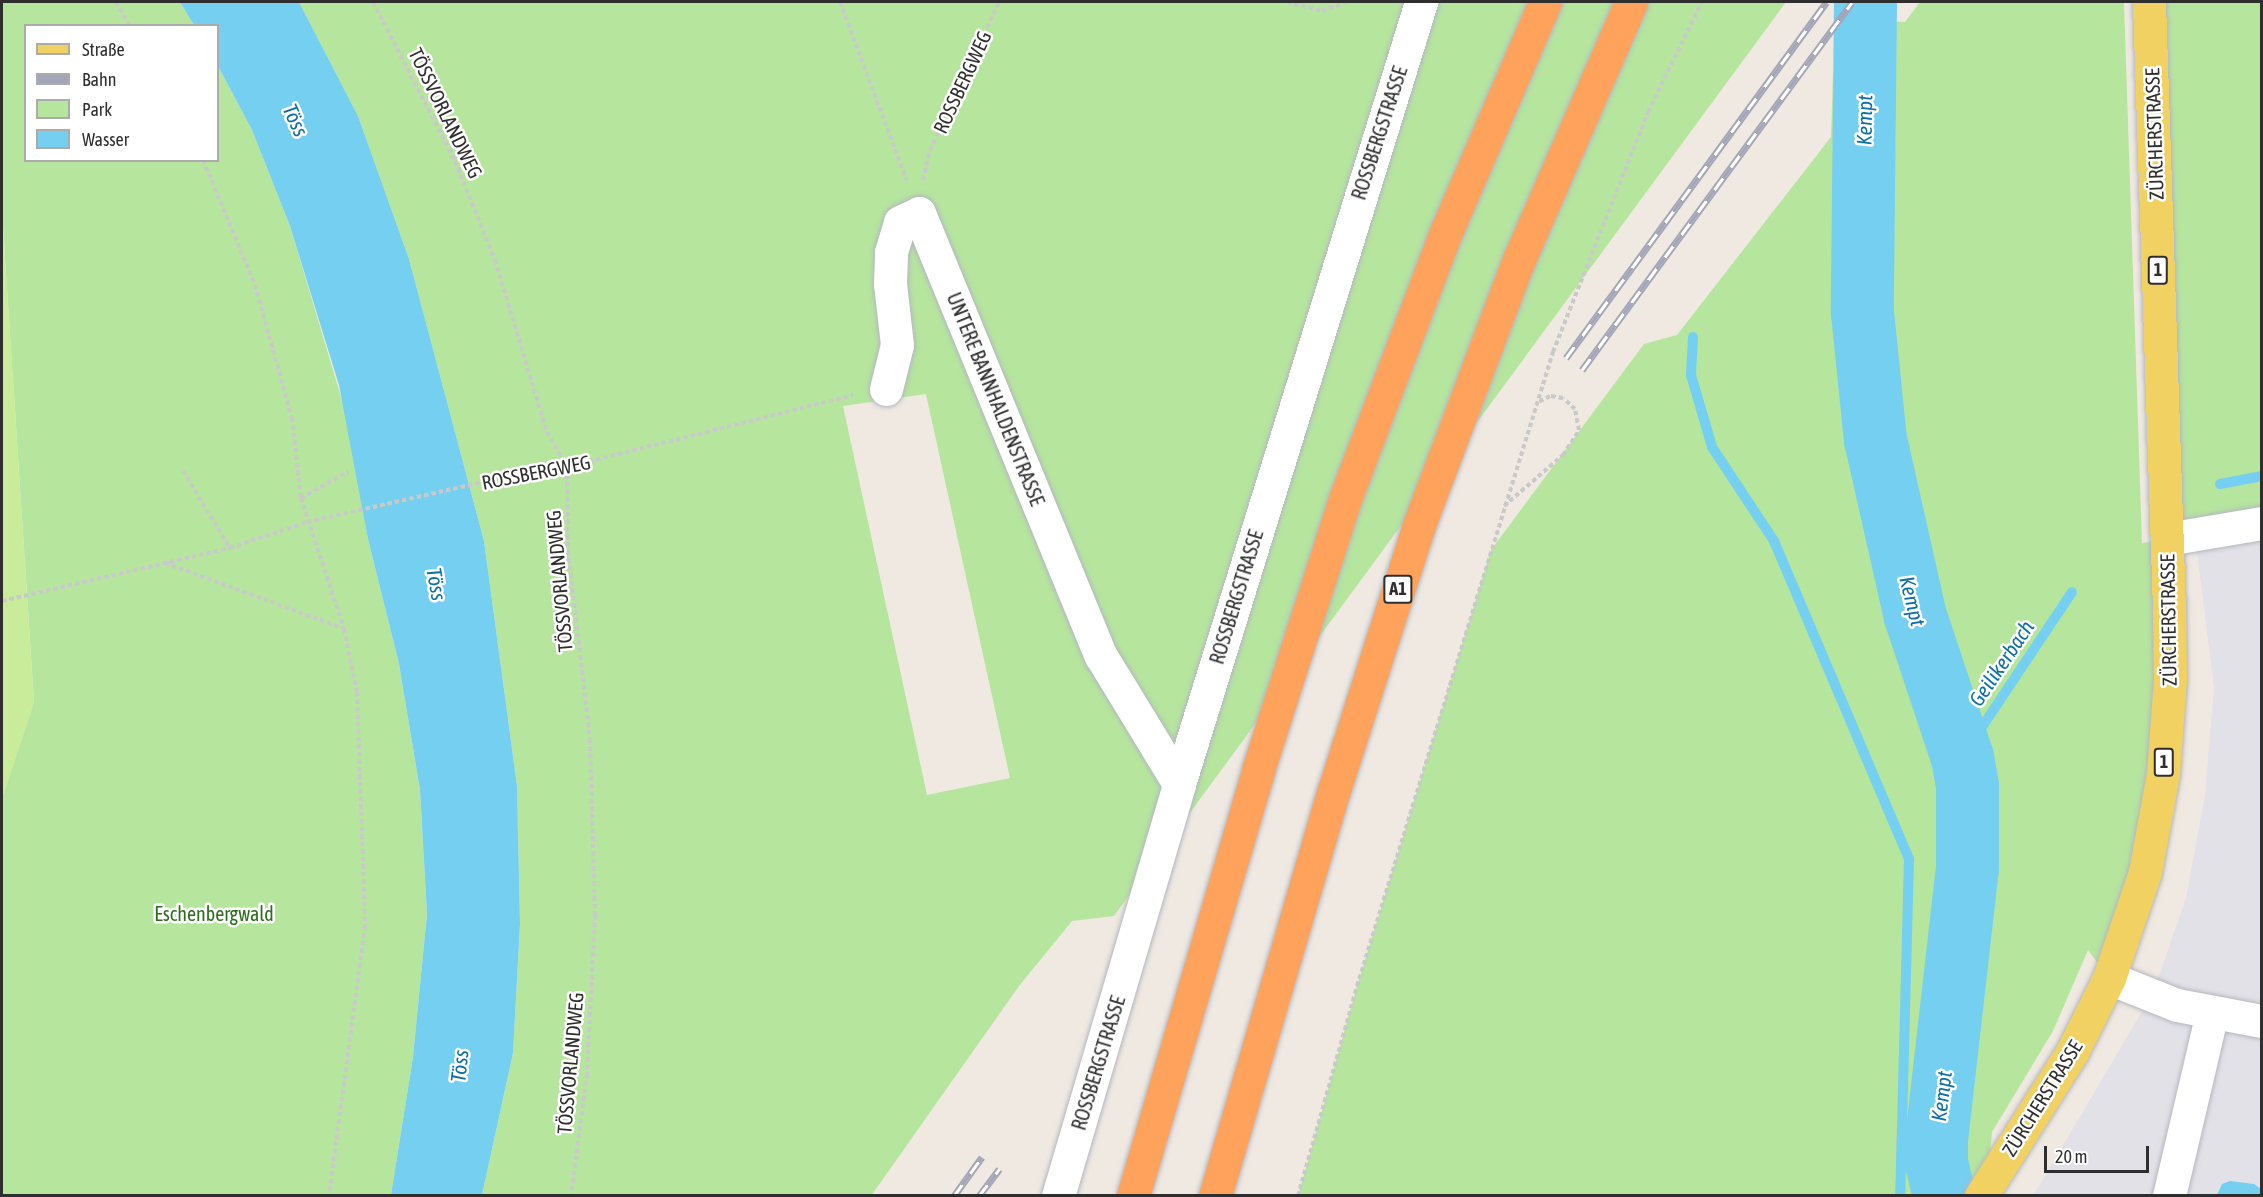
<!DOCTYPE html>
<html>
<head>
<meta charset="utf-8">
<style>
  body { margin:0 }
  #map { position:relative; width:2263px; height:1197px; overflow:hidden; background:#efe9e1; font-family:"Asap Condensed",sans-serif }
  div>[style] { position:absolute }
  .industrial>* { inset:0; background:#e3e1e8 }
  .green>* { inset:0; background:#b6e59e }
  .pitch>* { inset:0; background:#c9ec9a }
  .water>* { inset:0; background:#75cff0; transform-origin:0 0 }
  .stream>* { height:10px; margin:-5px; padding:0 5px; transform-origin:5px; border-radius:5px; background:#75cff0 }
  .river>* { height:63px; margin:-31.5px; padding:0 31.5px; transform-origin:31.5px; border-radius:31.5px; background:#75cff0 }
  .path>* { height:4px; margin-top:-2px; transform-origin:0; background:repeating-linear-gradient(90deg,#c9c9c9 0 4.5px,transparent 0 7.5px) }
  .roads { filter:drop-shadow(0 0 2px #b4b7c1) drop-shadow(0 0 2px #b4b7c1) }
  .minor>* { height:33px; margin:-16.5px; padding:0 16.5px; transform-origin:16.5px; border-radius:16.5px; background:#fff }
  .major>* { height:33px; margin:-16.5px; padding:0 16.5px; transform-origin:16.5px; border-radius:16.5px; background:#f2d163 }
  .highway>* { height:33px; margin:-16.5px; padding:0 16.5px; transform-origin:16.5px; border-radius:16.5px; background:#ffa35c }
  .rail>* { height:7px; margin-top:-3.5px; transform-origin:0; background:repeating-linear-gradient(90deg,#fff 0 14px,#a3a6b8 0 28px); box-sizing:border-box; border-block:2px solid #a3a6b8 }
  span { translate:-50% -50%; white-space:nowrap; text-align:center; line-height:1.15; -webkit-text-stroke:5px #fff; paint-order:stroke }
  .shield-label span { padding:2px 4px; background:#fff; border:2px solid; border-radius:4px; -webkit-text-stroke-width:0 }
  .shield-label { font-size:18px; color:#2e2e2e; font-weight:700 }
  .street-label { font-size:20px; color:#2e2e2e }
  .park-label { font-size:20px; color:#2c6e1b }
  .water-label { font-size:21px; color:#0d6fa3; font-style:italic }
  .frame { position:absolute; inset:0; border:3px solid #2e2e2e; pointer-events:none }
  .legend { position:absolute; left:24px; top:24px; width:195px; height:138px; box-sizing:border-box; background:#fff; border:2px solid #ababab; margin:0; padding:8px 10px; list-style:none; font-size:18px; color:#2e2e2e }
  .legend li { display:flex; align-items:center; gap:12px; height:30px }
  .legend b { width:30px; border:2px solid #ababab }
  .scale { position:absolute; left:2044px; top:1146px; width:105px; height:27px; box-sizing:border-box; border:3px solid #2e2e2e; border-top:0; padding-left:8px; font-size:18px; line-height:21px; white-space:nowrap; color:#2e2e2e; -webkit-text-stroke:4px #fff; paint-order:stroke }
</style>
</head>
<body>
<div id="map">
  <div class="industrial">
    <div style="clip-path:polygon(2261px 523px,2261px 1195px,2033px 1196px,2153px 993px,2186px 898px,2205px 795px,2214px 688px,2195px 536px)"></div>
  </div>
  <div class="green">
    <div style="clip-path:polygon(2px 2px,180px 2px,194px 25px,26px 26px,26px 160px,218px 160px,218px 66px,252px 130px,290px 226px,347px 417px,368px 539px,399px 664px,420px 790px,427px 914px,413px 1057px,391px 1195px,2px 1196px,2px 798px,34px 702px,2px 211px)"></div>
    <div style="clip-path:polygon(evenodd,299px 2px,1786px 2px,1114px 916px,1072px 921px,1019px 986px,871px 1196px,482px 1195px,513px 1053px,520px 924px,517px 786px,484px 541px,409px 259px,358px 116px,299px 2px,926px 394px,1010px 778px,927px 795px,843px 406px,926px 394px)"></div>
    <div style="clip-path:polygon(evenodd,1920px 2px,2124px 2px,2142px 543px,2167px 539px,2149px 2px,2261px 2px,2261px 523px,2167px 539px,2170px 678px,2109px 978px,2088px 950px,2053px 1031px,1992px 1132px,1987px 1186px,1981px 1195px,1298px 1196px,1357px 986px,1491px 550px,1644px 344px,1677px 335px,1831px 137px,1833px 74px,1843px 74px,1884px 21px,1905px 22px,1920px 2px,1840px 83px,1889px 84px,1888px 144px,1839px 143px,1840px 83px)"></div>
  </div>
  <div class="pitch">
    <div style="clip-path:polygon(2px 211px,34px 703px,2px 798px)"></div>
  </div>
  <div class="water">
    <div style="clip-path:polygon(180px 2px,299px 2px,358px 116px,409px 259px,484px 541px,517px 786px,520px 924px,513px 1053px,482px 1195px,391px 1195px,413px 1057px,427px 914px,420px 790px,399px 664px,368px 539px,339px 385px,290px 226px,252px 130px,218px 66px,218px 26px,194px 25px)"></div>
    <div style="left:1840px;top:83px;width:49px;height:60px;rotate:1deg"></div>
    <div style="clip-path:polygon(2230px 1181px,2254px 1184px,2261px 1189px,2261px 1195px,2217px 1195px,2222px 1184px)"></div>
  </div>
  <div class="stream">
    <div style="left:1693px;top:337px;width:38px;rotate:93deg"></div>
    <div style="left:1691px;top:375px;width:75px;rotate:73.7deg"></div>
    <div style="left:1712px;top:447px;width:113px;rotate:56.6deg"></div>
    <div style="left:1774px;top:541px;width:345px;rotate:67deg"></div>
    <div style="left:1909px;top:859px;width:337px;rotate:91.5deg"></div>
    <div style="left:2220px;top:484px;width:43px;rotate:-10.8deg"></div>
    <div style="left:1962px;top:757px;width:198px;rotate:-56.3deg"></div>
  </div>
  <div class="river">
    <div style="left:1865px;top:2px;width:310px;rotate:90.6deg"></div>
    <div style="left:1862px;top:312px;width:128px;rotate:84.2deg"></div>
    <div style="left:1875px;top:439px;width:181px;rotate:77.3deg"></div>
    <div style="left:1915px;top:616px;width:149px;rotate:71.6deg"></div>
    <div style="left:1962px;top:757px;width:29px;rotate:80deg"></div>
    <div style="left:1967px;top:786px;width:81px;rotate:90deg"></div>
    <div style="left:1967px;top:867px;width:272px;rotate:96.5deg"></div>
    <div style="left:1936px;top:1137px;width:25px;rotate:90deg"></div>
    <div style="left:1936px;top:1162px;width:35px;rotate:77deg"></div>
  </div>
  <div class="path">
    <div style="left:116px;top:2px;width:28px;rotate:60deg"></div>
    <div style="left:373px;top:2px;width:179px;rotate:62.7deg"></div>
    <div style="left:455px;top:161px;width:107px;rotate:68deg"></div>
    <div style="left:495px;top:260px;width:180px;rotate:73.2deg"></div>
    <div style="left:547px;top:432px;width:40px;rotate:60.3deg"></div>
    <div style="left:567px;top:467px;width:84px;rotate:89.3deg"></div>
    <div style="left:568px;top:551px;width:189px;rotate:83.3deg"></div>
    <div style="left:590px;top:739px;width:176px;rotate:88.4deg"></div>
    <div style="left:595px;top:915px;width:159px;rotate:92.9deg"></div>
    <div style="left:587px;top:1074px;width:123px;rotate:97.5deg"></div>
    <div style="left:840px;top:2px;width:191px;rotate:69.5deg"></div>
    <div style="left:1287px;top:2px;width:36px;rotate:14deg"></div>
    <div style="left:1322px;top:11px;width:27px;rotate:-20deg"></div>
    <div style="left:203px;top:160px;width:135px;rotate:67.4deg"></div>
    <div style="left:255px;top:285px;width:138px;rotate:74.5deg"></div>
    <div style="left:292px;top:418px;width:81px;rotate:83.6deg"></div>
    <div style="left:301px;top:498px;width:138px;rotate:71.8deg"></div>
    <div style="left:344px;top:629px;width:64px;rotate:78.3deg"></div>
    <div style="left:357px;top:692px;width:234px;rotate:88deg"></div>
    <div style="left:365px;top:926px;width:272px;rotate:97.6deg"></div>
    <div style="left:923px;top:180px;width:31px;rotate:-77deg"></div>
    <div style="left:930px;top:150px;width:163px;rotate:-65deg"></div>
    <div style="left:183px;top:471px;width:90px;rotate:58.6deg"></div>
    <div style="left:301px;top:498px;width:54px;rotate:-29deg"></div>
    <div style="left:1504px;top:506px;width:78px;rotate:-40.8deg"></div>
    <div style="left:1563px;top:455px;width:30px;rotate:-57deg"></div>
    <div style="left:1579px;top:430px;width:21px;rotate:-101deg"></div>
    <div style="left:1575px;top:409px;width:16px;rotate:-137deg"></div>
    <div style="left:1563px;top:398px;width:13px;rotate:-171deg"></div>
    <div style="left:1550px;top:396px;width:15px;rotate:152deg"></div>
    <div style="left:165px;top:563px;width:189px;rotate:20.1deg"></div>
    <div style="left:2px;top:601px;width:234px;rotate:-13.1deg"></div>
    <div style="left:230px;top:548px;width:81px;rotate:-18.7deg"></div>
    <div style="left:307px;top:522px;width:248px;rotate:-12.8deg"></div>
    <div style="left:549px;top:467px;width:18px"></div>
    <div style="left:567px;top:467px;width:295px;rotate:-14.1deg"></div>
    <div style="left:1298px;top:1196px;width:218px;rotate:-74.3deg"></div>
    <div style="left:1357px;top:986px;width:664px;rotate:-72.82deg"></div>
    <div style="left:1553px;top:352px;width:258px;rotate:-68.4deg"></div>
    <div style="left:1648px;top:112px;width:123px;rotate:-63.9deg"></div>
  </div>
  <div class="roads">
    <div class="minor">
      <div style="left:886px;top:389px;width:45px;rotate:-76deg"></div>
      <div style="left:897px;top:345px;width:61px;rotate:-96.5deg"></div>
      <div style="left:890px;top:284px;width:32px;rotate:-88deg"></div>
      <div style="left:891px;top:252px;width:31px;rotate:-73deg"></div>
      <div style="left:900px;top:222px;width:21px;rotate:-25deg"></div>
      <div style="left:919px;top:213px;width:479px;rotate:67.7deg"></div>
      <div style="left:1101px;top:656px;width:150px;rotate:58.6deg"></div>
      <div style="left:2167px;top:539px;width:96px;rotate:-9.6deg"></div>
      <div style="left:2109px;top:978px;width:73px;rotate:21.7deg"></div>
      <div style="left:2177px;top:1005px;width:86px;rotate:10.7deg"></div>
      <div style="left:1058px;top:1196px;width:429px;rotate:-73.6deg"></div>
      <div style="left:1179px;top:784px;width:819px;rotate:-72.8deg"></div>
      <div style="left:2169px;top:1196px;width:188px;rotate:-76.8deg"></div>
    </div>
    <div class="major">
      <div style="left:1981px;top:1196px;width:170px;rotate:-57.7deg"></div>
      <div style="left:2072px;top:1052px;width:83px;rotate:-63.4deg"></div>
      <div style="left:2109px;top:978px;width:112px;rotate:-71.2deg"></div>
      <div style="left:2145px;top:872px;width:100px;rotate:-79.6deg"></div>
      <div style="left:2163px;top:774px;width:96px;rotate:-85.8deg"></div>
      <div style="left:2170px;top:678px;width:69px;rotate:-90.8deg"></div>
      <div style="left:2169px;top:609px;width:607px;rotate:-91.89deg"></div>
    </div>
    <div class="highway">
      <div style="left:1133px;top:1196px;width:444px;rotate:-73.6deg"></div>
      <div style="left:1258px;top:770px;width:285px;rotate:-72.2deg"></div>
      <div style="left:1345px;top:499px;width:285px;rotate:-69.3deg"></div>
      <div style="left:1446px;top:232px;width:250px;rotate:-66.7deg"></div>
      <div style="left:1215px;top:1196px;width:420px;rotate:-73.7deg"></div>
      <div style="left:1333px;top:793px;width:281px;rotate:-72.2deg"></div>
      <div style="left:1419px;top:525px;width:281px;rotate:-69.4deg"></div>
      <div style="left:1518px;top:262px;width:283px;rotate:-66.5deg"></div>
    </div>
  </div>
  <div class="rail">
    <div style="left:1566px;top:358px;width:441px;rotate:-53.8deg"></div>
    <div style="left:1582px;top:370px;width:456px;rotate:-53.7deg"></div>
    <div style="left:954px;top:1196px;width:48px;rotate:-54.3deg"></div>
    <div style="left:979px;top:1196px;width:34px;rotate:-53deg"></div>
  </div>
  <div class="shield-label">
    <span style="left:2158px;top:270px">1</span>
    <span style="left:1398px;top:589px">A1</span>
    <span style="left:2164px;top:762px">1</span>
  </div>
  <div class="street-label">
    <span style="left:962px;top:82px;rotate:-65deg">ROSSBERGWEG</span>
    <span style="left:446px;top:113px;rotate:64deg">TÖSSVORLANDWEG</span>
    <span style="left:1379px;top:133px;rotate:-72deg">ROSSBERGSTRASSE</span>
    <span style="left:2154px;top:134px;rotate:-92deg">ZÜRCHERSTRASSE</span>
    <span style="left:996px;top:399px;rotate:68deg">UNTERE BANNHALDENSTRASSE</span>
    <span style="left:536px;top:472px;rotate:-11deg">ROSSBERGWEG</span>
    <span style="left:559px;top:581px;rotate:-95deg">TÖSSVORLANDWEG</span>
    <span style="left:1236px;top:597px;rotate:-73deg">ROSSBERGSTRASSE</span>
    <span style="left:2168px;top:620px;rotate:-91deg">ZÜRCHERSTRASSE</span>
    <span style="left:570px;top:1063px;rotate:-85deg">TÖSSVORLANDWEG</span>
    <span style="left:1098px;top:1063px;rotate:-73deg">ROSSBERGSTRASSE</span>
    <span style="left:2042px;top:1098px;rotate:-58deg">ZÜRCHERSTRASSE</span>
  </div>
  <div class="park-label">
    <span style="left:214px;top:913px">Eschenbergwald</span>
  </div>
  <div class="water-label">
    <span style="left:296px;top:120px;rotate:65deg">Töss</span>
    <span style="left:1864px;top:120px;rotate:-89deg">Kempt</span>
    <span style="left:437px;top:584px;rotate:80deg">Töss</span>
    <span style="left:1913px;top:601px;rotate:76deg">Kempt</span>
    <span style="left:2001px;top:663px;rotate:-56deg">Geilikerbach</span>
    <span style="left:459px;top:1066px;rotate:-84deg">Töss</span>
    <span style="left:1941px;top:1096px;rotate:-83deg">Kempt</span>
  </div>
  <div class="frame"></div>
  <ul class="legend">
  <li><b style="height:8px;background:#f2d163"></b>Straße</li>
  <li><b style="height:8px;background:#a3a6b8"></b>Bahn</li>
  <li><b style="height:16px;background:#b6e59e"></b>Park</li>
  <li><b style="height:16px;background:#75cff0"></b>Wasser</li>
  </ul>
  <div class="scale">20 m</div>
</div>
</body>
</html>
